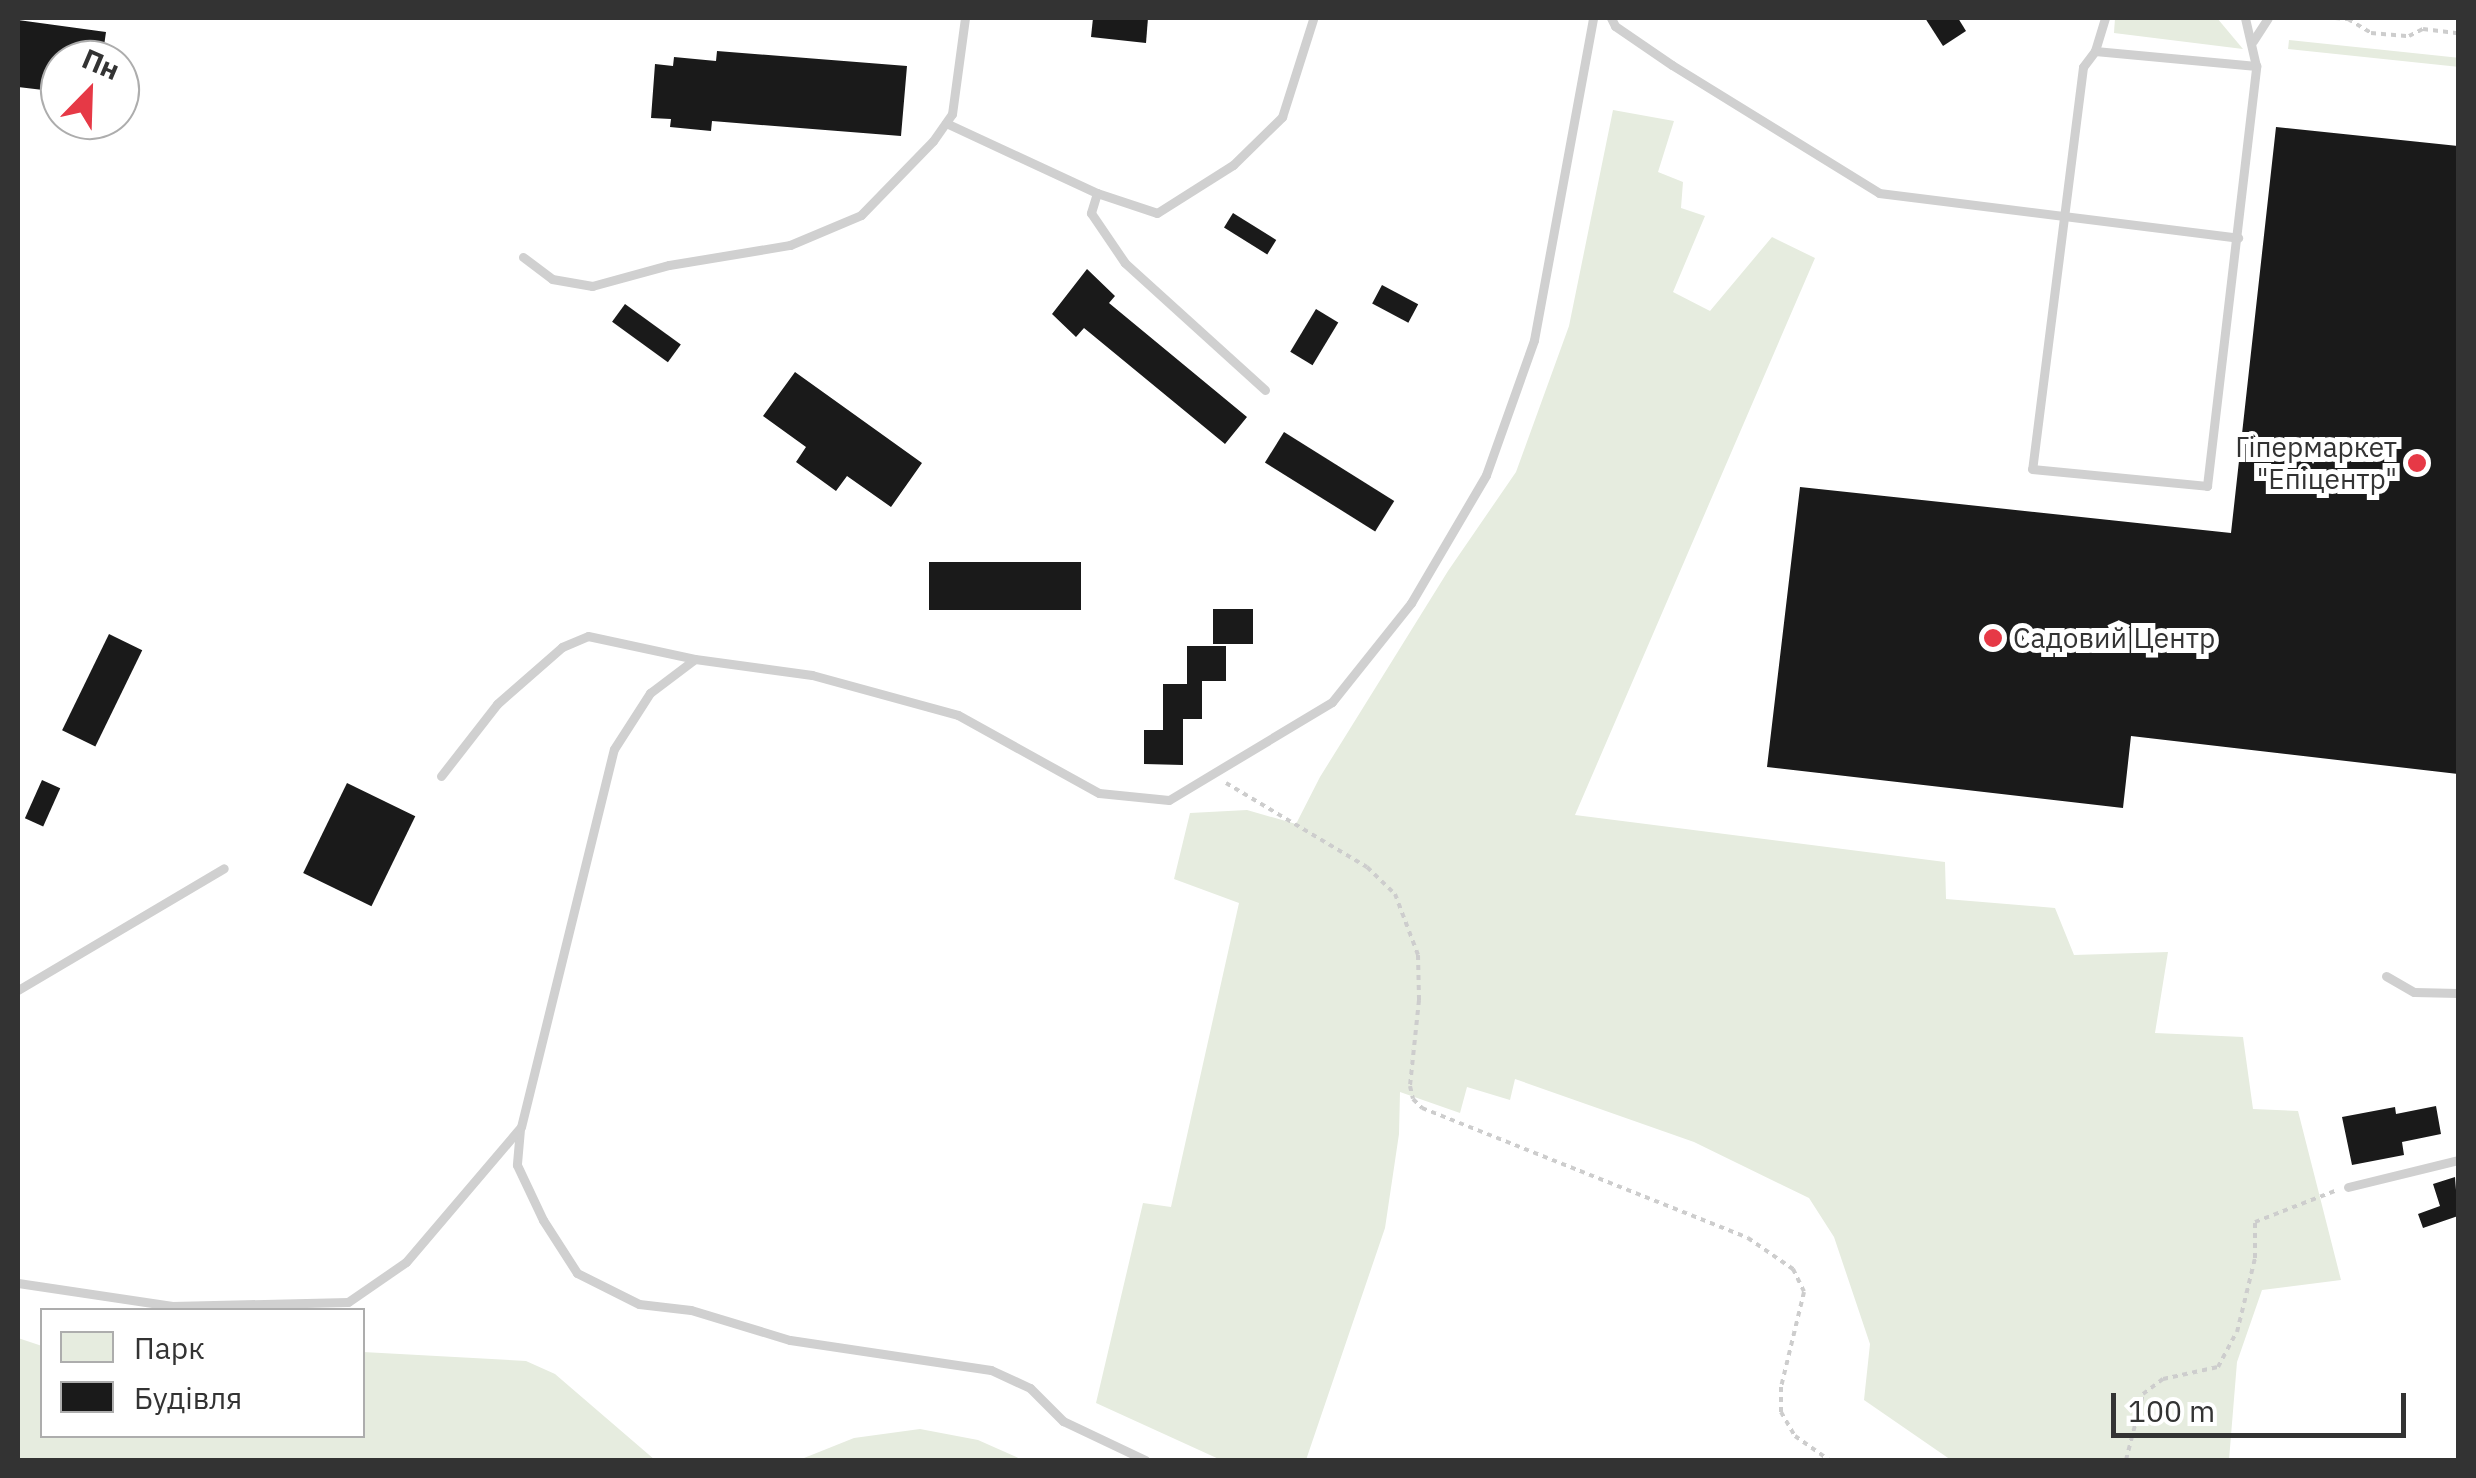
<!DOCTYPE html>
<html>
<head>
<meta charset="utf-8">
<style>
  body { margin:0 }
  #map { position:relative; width:2476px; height:1478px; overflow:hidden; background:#fff; font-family:"IBM Plex Sans",sans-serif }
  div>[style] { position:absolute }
  .green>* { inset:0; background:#e6ecdf; transform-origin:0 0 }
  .building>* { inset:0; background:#1a1a1a; transform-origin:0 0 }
  .path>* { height:4px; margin-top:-2px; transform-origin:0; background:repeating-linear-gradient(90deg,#cdcdcd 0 5px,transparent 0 10px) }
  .lane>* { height:9px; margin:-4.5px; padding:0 4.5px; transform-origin:4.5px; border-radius:4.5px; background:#d0d0d0 }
  .dots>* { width:28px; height:28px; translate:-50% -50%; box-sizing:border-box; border:5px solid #fff; border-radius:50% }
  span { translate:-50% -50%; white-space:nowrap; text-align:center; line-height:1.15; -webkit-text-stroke:10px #fff; paint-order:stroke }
  .poi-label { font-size:28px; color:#333 }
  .right { translate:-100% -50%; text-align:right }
  .left { translate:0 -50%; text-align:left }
  .frame { position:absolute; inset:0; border:20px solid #333; pointer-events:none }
  .legend { position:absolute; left:40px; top:1308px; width:325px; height:130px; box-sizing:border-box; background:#fff; border:2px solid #adadad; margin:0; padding:12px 18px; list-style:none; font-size:30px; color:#333 }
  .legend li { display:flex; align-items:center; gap:20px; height:50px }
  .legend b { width:50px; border:2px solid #adadad }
  .north { position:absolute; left:40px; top:40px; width:100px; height:100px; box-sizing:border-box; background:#fff; border:2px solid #adadad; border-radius:50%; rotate:23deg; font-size:28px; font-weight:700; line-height:40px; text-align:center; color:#333 }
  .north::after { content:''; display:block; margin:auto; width:35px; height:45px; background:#e63946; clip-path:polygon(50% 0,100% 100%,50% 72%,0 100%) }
  .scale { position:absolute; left:2111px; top:1393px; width:295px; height:45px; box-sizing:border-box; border:5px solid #333; border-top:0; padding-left:12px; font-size:30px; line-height:35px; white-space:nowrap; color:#333; -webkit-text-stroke:8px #fff; paint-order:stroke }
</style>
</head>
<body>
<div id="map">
  <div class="green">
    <div style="clip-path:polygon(2115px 18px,2217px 18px,2243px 49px,2114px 33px)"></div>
    <div style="left:2289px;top:40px;width:170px;height:9px;rotate:6deg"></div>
    <div style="clip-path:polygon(1613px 110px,1674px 121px,1658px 172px,1683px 182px,1681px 208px,1705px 216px,1673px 292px,1710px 311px,1772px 237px,1815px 258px,1575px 815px,1945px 862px,1946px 899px,2055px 908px,2074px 955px,2168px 952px,2155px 1033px,2243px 1037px,2253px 1109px,2298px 1111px,2341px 1280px,2262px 1290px,2237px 1362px,2229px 1460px,1951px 1460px,1864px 1400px,1870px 1344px,1834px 1237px,1809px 1198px,1694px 1142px,1515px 1079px,1510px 1100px,1467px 1087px,1460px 1113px,1400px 1092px,1399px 1134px,1385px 1228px,1306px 1460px,1221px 1460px,1096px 1403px,1143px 1203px,1171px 1207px,1239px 903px,1174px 879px,1190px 813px,1247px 810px,1296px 824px,1320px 777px,1448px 571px,1516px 472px,1569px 326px)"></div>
    <div style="clip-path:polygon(18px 1338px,42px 1346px,42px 1436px,362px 1436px,363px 1352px,526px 1361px,555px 1374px,655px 1460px,18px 1460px)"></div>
    <div style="clip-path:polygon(920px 1429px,978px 1440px,1023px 1460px,799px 1460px,854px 1438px)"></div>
  </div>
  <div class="building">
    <div style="clip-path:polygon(1093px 18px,1148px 18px,1146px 43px,1091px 37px)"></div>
    <div style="clip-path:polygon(1925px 18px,1958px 18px,1966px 31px,1943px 46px)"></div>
    <div style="clip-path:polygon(18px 20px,106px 32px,102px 60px,60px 60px,60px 92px,18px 87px)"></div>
    <div style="clip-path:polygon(717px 51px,907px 66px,901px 136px,712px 121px,711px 131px,670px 127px,671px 119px,651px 118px,655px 64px,673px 66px,674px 57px,716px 61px)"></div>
    <div style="clip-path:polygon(2276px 127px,2458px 146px,2458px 774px,2131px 736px,2123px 808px,1767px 767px,1800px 487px,2231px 533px)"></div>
    <div style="left:1233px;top:213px;width:51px;height:17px;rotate:32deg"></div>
    <div style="clip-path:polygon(1087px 269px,1115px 296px,1109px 303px,1247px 417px,1225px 444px,1084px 328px,1076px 337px,1052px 314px)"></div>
    <div style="left:1382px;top:285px;width:41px;height:21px;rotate:28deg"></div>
    <div style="left:625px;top:304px;width:69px;height:22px;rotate:36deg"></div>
    <div style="left:1316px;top:309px;width:26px;height:50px;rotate:31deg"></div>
    <div style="clip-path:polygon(795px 372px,922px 463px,891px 507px,847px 476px,836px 491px,796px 462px,806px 447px,763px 416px)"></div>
    <div style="left:1284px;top:432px;width:130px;height:36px;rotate:32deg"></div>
    <div style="left:929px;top:562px;width:152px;height:48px"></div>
    <div style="left:1213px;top:609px;width:40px;height:35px"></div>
    <div style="left:109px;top:634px;width:37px;height:107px;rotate:26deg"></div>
    <div style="clip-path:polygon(1187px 646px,1226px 646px,1226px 681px,1202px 681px,1202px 719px,1183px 719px,1183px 765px,1144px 764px,1144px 730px,1163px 730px,1163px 684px,1187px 684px)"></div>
    <div style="left:42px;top:780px;width:20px;height:42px;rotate:24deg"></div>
    <div style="left:347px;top:783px;width:76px;height:100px;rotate:26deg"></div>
    <div style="clip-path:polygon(2436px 1106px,2441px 1134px,2402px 1142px,2404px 1155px,2352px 1165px,2342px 1117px,2395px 1107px,2396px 1114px)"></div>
    <div style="clip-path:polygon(2455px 1177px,2458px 1216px,2423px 1228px,2418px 1214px,2440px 1206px,2433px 1184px)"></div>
  </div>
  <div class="path">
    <div style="left:2335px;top:18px;width:13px;rotate:4deg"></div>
    <div style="left:2348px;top:19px;width:27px;rotate:31deg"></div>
    <div style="left:2371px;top:33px;width:38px;rotate:5deg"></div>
    <div style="left:2409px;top:36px;width:16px;rotate:-27deg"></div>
    <div style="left:2423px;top:29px;width:35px;rotate:7deg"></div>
    <div style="left:1226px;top:783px;width:164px;rotate:30.8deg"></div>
    <div style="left:1367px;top:867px;width:39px;rotate:44deg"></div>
    <div style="left:1395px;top:894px;width:65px;rotate:69.3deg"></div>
    <div style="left:1418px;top:955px;width:45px;rotate:88.7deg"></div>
    <div style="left:1419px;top:1000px;width:86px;rotate:96deg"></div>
    <div style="left:1410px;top:1086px;width:13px;rotate:77deg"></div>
    <div style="left:1413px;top:1099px;width:13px;rotate:45deg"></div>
    <div style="left:1422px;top:1108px;width:351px;rotate:21.7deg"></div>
    <div style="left:1748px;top:1238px;width:55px;rotate:34.6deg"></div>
    <div style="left:1793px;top:1269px;width:25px;rotate:64deg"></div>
    <div style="left:1804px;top:1292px;width:98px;rotate:103.6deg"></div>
    <div style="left:1781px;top:1387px;width:25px;rotate:90deg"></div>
    <div style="left:1781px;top:1412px;width:28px;rotate:60deg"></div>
    <div style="left:1795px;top:1436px;width:42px;rotate:35.2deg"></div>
    <div style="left:2126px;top:1460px;width:68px;rotate:-75.6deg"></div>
    <div style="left:2143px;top:1394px;width:25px;rotate:-37deg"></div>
    <div style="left:2163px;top:1379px;width:56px;rotate:-12.3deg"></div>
    <div style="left:2218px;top:1367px;width:40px;rotate:-62deg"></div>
    <div style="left:2237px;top:1332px;width:76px;rotate:-76.3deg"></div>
    <div style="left:2255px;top:1258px;width:36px;rotate:-90deg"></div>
    <div style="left:2255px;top:1222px;width:88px;rotate:-21.3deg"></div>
  </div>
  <div class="lane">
    <div style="left:1611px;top:18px;width:9px;rotate:63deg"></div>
    <div style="left:1615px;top:26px;width:69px;rotate:34.4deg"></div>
    <div style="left:1672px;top:65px;width:243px;rotate:31.7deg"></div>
    <div style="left:1879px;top:193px;width:362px;rotate:7.1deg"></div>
    <div style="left:2105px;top:18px;width:34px;rotate:107deg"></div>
    <div style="left:2095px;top:51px;width:20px;rotate:127deg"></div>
    <div style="left:2083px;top:67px;width:405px;rotate:97.2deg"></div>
    <div style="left:2032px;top:469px;width:176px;rotate:5.5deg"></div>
    <div style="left:2207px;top:486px;width:423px;rotate:-83.3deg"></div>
    <div style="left:2256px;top:66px;width:49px;rotate:-102.9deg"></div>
    <div style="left:2253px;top:41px;width:27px;rotate:-57deg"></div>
    <div style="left:2095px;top:51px;width:162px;rotate:5.3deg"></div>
    <div style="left:946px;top:123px;width:166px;rotate:24.9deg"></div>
    <div style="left:1097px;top:193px;width:21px;rotate:107deg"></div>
    <div style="left:1091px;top:213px;width:60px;rotate:55.8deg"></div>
    <div style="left:1125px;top:263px;width:189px;rotate:42.2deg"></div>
    <div style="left:1097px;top:193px;width:63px;rotate:18.4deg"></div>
    <div style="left:1157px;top:213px;width:90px;rotate:-32.3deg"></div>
    <div style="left:1233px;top:165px;width:69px;rotate:-44.4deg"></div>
    <div style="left:1282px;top:117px;width:103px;rotate:-72.4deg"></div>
    <div style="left:523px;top:257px;width:36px;rotate:37deg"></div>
    <div style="left:552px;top:279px;width:41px;rotate:9.9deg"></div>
    <div style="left:592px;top:286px;width:80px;rotate:-15.3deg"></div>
    <div style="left:669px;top:265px;width:123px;rotate:-9.4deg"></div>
    <div style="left:790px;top:245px;width:77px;rotate:-22.9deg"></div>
    <div style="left:861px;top:215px;width:103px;rotate:-45.8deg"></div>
    <div style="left:933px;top:141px;width:33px;rotate:-55deg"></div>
    <div style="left:952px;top:114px;width:97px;rotate:-82.3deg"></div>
    <div style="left:441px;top:776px;width:91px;rotate:-52.1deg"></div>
    <div style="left:497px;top:704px;width:86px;rotate:-41.2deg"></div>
    <div style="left:562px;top:647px;width:28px;rotate:-23deg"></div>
    <div style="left:588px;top:636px;width:109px;rotate:12.1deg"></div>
    <div style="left:2386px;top:976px;width:32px;rotate:30deg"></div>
    <div style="left:2414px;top:992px;width:44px;rotate:1.3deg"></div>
    <div style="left:18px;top:990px;width:239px;rotate:-30.6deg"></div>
    <div style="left:520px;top:1129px;width:36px;rotate:95deg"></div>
    <div style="left:517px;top:1165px;width:61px;rotate:64.7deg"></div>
    <div style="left:543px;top:1220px;width:63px;rotate:57.3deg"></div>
    <div style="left:577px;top:1273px;width:69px;rotate:26.6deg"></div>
    <div style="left:639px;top:1304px;width:52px;rotate:6.6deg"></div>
    <div style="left:691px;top:1310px;width:103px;rotate:16.9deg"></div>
    <div style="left:790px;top:1340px;width:203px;rotate:8.5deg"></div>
    <div style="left:991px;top:1370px;width:43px;rotate:24.8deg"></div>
    <div style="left:1030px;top:1388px;width:47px;rotate:45deg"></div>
    <div style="left:1063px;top:1421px;width:91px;rotate:25.4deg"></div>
    <div style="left:2348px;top:1187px;width:113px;rotate:-13.8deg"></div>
    <div style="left:18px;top:1283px;width:156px;rotate:8.5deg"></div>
    <div style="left:172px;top:1306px;width:176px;rotate:-1.3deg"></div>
    <div style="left:348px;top:1302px;width:70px;rotate:-34.6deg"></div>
    <div style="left:406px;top:1262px;width:177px;rotate:-49.6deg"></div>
    <div style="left:521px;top:1127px;width:389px;rotate:-76.2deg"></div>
    <div style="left:614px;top:749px;width:67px;rotate:-57.3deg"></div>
    <div style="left:650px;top:693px;width:56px;rotate:-37.1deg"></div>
    <div style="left:695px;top:659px;width:118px;rotate:7.8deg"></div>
    <div style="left:812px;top:675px;width:151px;rotate:15.3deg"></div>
    <div style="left:958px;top:715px;width:161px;rotate:29deg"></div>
    <div style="left:1099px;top:793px;width:70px;rotate:5.7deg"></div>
    <div style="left:1169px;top:800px;width:190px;rotate:-31deg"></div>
    <div style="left:1332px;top:702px;width:127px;rotate:-51.4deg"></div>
    <div style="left:1411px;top:603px;width:148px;rotate:-59.6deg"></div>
    <div style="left:1486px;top:475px;width:143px;rotate:-70.4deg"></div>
    <div style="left:1534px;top:340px;width:327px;rotate:-79.6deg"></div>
  </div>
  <div class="dots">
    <div style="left:2417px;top:463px;background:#e63946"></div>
    <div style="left:1993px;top:638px;background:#e63946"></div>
  </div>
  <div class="poi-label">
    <span class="right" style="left:2397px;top:463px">Гіпермаркет<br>"Епіцентр"</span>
    <span class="left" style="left:2013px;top:638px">Садовий Центр</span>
  </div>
  <div class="frame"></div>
  <ul class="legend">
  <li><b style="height:28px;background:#e6ecdf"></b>Парк</li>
  <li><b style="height:28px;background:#1a1a1a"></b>Будівля</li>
  </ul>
  <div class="north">Пн</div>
  <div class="scale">100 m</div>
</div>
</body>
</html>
